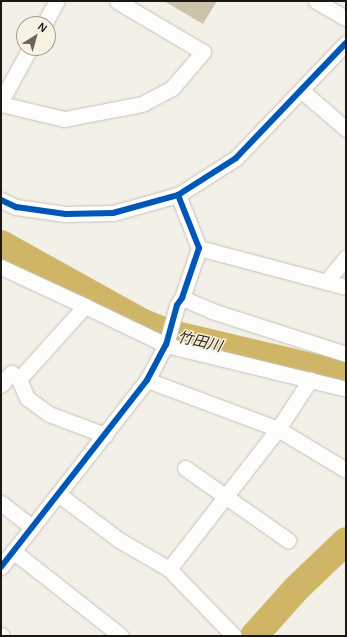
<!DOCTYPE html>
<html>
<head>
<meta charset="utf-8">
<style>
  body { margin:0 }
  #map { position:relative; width:347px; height:637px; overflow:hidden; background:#f3f0e8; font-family:Arial,"Noto Sans JP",sans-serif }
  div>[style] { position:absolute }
  .river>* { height:28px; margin:-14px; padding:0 14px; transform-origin:14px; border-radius:14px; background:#cfb666 }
  .building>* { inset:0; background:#cbc3ac }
  .roads { filter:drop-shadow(0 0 1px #c5c2bc) drop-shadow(0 0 1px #c5c2bc) }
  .minor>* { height:15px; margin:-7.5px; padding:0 7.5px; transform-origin:7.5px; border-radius:7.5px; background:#fdfdfc }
  .cycleway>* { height:6px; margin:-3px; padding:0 3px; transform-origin:3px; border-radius:3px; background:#0057b8 }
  span { translate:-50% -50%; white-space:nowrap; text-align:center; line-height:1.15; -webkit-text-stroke:3px #f8f2e3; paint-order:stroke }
  .water-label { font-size:15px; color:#322c1a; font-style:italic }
  .frame { position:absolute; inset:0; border:2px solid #1a1813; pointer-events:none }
  .north { position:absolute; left:16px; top:16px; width:40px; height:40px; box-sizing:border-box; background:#f8f2e3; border:1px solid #9f9b90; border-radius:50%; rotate:37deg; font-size:11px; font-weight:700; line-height:16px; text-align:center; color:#1a1813 }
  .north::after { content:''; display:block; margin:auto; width:14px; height:18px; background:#66645e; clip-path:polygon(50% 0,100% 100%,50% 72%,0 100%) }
</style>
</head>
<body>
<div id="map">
  <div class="river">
    <div style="left:1px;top:244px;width:160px;rotate:29.1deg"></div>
    <div style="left:141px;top:322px;width:32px;rotate:22deg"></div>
    <div style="left:171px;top:334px;width:180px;rotate:13.2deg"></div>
    <div style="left:254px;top:636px;width:63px;rotate:-48.2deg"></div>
    <div style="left:296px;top:589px;width:69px;rotate:-43.8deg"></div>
  </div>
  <div class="building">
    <div style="clip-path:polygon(164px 1px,217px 1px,203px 24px)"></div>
  </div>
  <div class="roads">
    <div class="minor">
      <div style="left:316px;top:1px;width:34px;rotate:30deg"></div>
      <div style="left:44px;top:24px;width:26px;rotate:-61deg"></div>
      <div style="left:302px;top:91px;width:58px;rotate:40.8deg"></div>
      <div style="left:1px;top:101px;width:60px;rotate:-61.3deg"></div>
      <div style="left:1px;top:104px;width:65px;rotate:13.4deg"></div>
      <div style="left:64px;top:119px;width:79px;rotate:-10.9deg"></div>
      <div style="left:142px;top:104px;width:34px;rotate:-28deg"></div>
      <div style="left:172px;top:88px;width:48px;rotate:-49.3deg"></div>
      <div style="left:203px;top:52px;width:100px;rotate:-149.3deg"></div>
      <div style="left:1px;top:200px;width:17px;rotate:25deg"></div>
      <div style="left:16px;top:207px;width:50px;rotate:8deg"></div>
      <div style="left:66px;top:214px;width:47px;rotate:-1.2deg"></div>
      <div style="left:113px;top:213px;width:67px;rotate:-15.5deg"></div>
      <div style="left:178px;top:195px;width:69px;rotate:-32.5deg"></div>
      <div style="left:236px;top:158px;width:159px;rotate:-46.3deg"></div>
      <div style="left:199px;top:248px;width:152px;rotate:14.9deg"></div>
      <div style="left:1px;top:267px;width:93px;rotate:24.9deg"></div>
      <div style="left:85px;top:306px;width:90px;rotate:25.7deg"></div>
      <div style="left:166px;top:345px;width:185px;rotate:13.7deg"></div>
      <div style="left:326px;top:282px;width:32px;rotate:-51deg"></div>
      <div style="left:182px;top:298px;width:33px;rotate:23deg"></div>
      <div style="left:212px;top:311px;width:141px;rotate:17.8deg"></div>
      <div style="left:85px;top:306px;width:98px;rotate:132.1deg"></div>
      <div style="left:19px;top:379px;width:21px;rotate:67deg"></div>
      <div style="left:27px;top:398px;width:27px;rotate:36deg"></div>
      <div style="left:49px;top:414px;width:60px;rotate:20.6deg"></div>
      <div style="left:147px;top:380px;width:140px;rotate:20.5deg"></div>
      <div style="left:278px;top:429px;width:79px;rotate:31.1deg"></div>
      <div style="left:1px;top:385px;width:16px;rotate:-50deg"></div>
      <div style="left:11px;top:373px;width:10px;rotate:37deg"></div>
      <div style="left:185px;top:468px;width:126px;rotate:35deg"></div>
      <div style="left:58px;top:494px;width:76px;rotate:37deg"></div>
      <div style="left:119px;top:540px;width:58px;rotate:30.1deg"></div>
      <div style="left:169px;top:569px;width:93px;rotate:45.9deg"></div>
      <div style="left:1px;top:503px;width:39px;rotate:38deg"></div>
      <div style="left:13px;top:551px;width:137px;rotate:38.2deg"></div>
      <div style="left:1px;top:567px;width:237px;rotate:-52deg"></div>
      <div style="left:147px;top:380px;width:40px;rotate:-62deg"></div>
      <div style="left:166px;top:345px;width:41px;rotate:-74.6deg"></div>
      <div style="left:177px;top:305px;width:9px;rotate:-54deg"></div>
      <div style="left:182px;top:298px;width:53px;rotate:-71.2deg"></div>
      <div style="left:199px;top:248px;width:57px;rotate:-111.6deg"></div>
      <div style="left:169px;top:569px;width:177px;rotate:-52.1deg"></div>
      <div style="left:278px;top:429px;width:59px;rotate:-56.9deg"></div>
      <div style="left:1px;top:635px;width:1px;rotate:45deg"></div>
    </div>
  </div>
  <div class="cycleway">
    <div style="left:1px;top:200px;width:17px;rotate:25deg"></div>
    <div style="left:16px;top:207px;width:50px;rotate:8deg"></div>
    <div style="left:66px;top:214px;width:47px;rotate:-1.2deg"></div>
    <div style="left:113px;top:213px;width:67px;rotate:-15.5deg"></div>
    <div style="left:178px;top:195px;width:69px;rotate:-32.5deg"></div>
    <div style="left:236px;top:158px;width:159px;rotate:-46.3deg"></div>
    <div style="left:1px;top:567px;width:237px;rotate:-52deg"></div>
    <div style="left:147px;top:380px;width:40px;rotate:-62deg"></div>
    <div style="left:166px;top:345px;width:41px;rotate:-74.6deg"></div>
    <div style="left:177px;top:305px;width:9px;rotate:-54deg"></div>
    <div style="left:182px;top:298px;width:53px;rotate:-71.2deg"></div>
    <div style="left:199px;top:248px;width:57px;rotate:-111.6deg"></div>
  </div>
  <div class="water-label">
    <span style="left:200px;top:341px;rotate:13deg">竹田川</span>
  </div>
  <div class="frame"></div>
  <div class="north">N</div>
</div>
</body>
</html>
